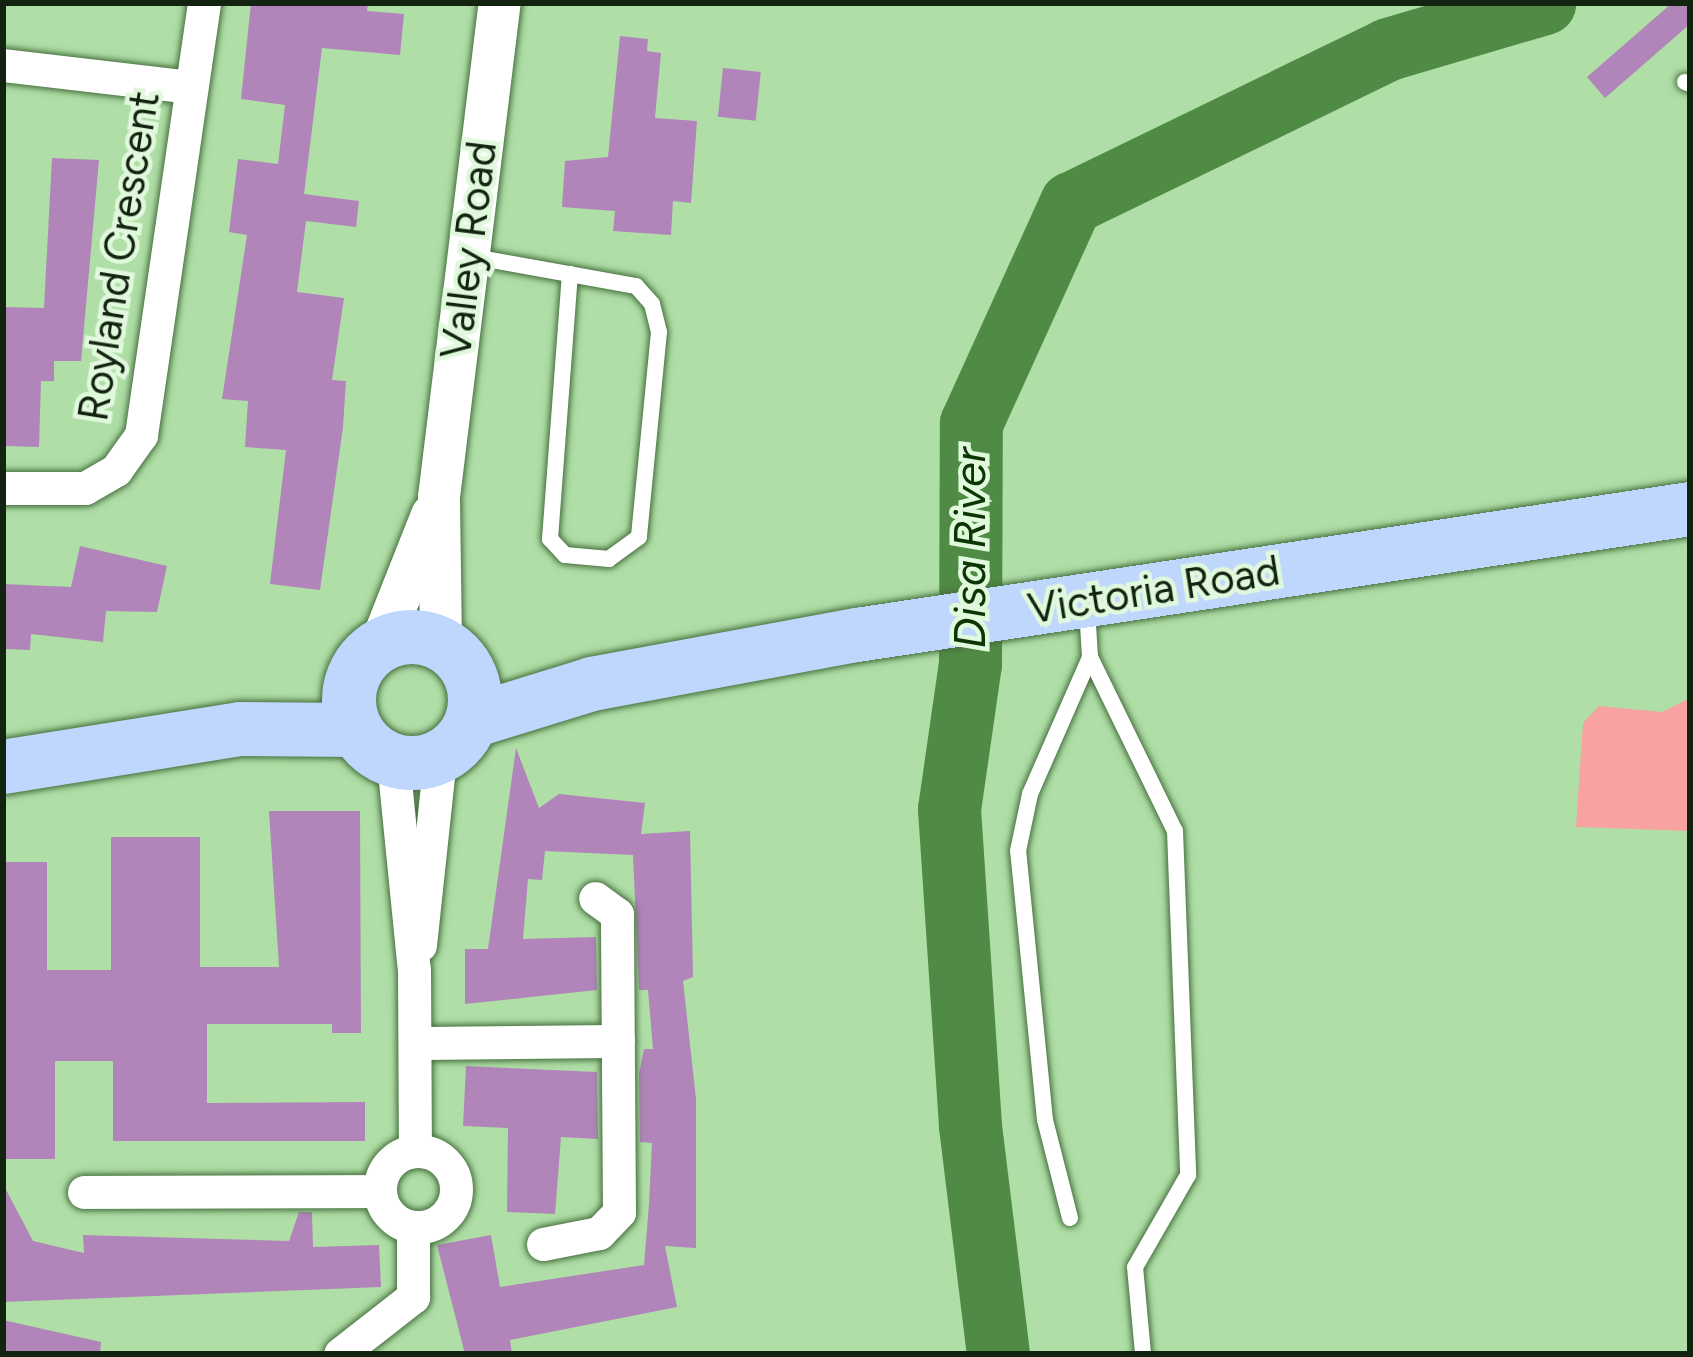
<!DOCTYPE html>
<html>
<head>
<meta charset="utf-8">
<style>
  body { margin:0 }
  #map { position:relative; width:1693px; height:1357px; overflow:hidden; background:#afdea6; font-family:Figtree,sans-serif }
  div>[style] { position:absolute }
  .green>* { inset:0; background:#f8a3a2 }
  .river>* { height:63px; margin:-31.5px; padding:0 31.5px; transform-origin:31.5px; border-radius:31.5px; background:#508b45 }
  .building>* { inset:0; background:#b185ba; transform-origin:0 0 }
  .roads { filter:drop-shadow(0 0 3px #46703e) drop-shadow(0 0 3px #46703e) }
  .service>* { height:16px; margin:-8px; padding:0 8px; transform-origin:8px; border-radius:8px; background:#fff }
  .minor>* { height:33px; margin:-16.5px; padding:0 16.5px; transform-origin:16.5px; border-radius:16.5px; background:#fff }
  .minor>.ring { margin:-16.5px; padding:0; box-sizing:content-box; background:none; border:33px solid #fff; border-radius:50% }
  .tertiary>* { height:42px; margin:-21px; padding:0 21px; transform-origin:21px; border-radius:21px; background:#fff }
  .primary>* { height:54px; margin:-27px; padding:0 27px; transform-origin:27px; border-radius:27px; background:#c0d7fd }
  .primary>.ring { margin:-27px; padding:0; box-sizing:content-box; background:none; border:54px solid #c0d7fd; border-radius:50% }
  span { translate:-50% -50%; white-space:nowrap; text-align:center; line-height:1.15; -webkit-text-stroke:9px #e0f8dc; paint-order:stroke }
  .street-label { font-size:42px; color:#12240f }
  .water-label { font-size:45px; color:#0b3503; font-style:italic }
  .frame { position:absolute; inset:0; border:6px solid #12240f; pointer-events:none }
</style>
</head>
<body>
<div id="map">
  <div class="green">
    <div style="clip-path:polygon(1690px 698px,1690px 831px,1576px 827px,1583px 723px,1599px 706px,1662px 712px)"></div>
  </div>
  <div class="river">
    <div style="left:998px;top:1354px;width:231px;rotate:-97deg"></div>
    <div style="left:970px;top:1125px;width:317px;rotate:-93.8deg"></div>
    <div style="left:949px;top:809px;width:147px;rotate:-81.8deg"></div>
    <div style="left:970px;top:664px;width:241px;rotate:-89.8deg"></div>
    <div style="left:971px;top:423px;width:242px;rotate:-65.6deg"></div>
    <div style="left:1071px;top:203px;width:352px;rotate:-25.9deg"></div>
    <div style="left:1388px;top:49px;width:163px;rotate:-16.4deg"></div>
  </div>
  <div class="building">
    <div style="clip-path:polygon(251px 3px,368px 3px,367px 11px,404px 14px,400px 55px,322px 48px,304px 194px,359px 201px,356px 227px,306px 221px,297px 292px,344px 298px,332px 380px,346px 381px,343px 427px,320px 590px,270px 584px,286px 450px,245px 447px,248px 401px,222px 399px,247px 235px,229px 232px,238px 159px,278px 164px,285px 105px,241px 99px)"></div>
    <div style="clip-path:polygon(1672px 3px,1690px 3px,1690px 24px,1605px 98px,1587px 77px)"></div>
    <div style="clip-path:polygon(620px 36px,648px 39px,647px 51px,661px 53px,655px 118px,697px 121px,691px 203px,673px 201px,671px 235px,613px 231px,615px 211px,562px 207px,565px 161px,608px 157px)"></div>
    <div style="left:723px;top:68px;width:38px;height:49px;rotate:6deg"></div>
    <div style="clip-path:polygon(52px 158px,99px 160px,81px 361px,54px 361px,54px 381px,41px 381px,39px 447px,4px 446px,3px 307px,44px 308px)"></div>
    <div style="clip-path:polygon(80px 546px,167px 566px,157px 612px,106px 611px,103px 642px,31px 634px,30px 650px,3px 649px,3px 584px,71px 587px)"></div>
    <div style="clip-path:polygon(516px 748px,539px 808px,559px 794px,645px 803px,641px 834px,690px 831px,693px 977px,683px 981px,696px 1099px,696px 1248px,665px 1246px,677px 1307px,510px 1340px,512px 1354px,465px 1354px,437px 1245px,491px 1235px,500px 1287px,644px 1265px,649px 1204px,652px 1143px,640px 1142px,639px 1074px,644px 1049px,653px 1049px,648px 990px,639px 990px,633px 855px,545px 851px,542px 880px,528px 879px,523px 939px,596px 937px,597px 990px,465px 1004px,465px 949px,488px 949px)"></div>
    <div style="clip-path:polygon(269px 811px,360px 811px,361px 1033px,332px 1033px,332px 1024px,207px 1024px,207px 1103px,365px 1102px,365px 1141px,113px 1141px,113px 1061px,55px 1061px,55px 1159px,3px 1159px,3px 862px,47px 862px,47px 970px,111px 970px,111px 837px,200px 837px,200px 967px,279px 967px)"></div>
    <div style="clip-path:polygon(466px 1066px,597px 1072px,598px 1139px,561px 1137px,555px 1214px,507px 1212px,508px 1128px,463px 1126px)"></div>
    <div style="clip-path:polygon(3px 1184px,33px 1241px,84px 1253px,83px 1235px,289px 1241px,299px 1212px,312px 1212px,313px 1247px,379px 1245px,381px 1287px,3px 1302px)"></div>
    <div style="clip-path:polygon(3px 1320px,101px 1342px,100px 1354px,3px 1354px)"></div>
  </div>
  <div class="roads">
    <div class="service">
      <div style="left:1685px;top:82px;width:5px;rotate:22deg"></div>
      <div style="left:469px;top:256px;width:170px;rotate:10.2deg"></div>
      <div style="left:636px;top:286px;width:24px;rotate:48deg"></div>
      <div style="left:652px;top:304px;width:29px;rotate:76deg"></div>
      <div style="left:659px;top:332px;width:206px;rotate:95.6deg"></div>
      <div style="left:639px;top:537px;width:37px;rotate:144deg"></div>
      <div style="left:609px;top:559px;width:44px;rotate:-174.8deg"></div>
      <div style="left:565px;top:555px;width:22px;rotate:-133deg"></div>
      <div style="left:550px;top:539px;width:266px;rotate:-85.7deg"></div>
      <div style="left:1087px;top:608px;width:49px;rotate:86.5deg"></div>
      <div style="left:1090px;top:657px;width:194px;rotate:64deg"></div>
      <div style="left:1175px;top:831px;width:344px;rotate:87.8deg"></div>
      <div style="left:1188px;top:1175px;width:106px;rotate:119.9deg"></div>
      <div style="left:1135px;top:1267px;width:87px;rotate:84.7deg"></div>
      <div style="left:1070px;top:1218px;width:101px;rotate:-104.3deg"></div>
      <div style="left:1045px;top:1120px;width:270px;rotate:-95.7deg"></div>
      <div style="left:1018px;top:851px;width:58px;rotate:-78.1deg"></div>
      <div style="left:1030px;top:794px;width:150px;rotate:-66.3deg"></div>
    </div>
    <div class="minor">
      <div style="left:3px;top:65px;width:189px;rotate:6.7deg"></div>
      <div style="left:3px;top:488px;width:82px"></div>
      <div style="left:85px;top:488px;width:36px;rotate:-30deg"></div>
      <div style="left:116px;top:470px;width:43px;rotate:-54.5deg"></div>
      <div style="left:141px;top:435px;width:437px;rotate:-81.7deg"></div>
      <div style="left:393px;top:761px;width:210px;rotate:84.3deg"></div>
      <div style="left:414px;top:970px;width:181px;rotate:89.7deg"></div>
      <div style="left:420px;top:945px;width:189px;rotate:-83.9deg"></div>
      <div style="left:415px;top:1043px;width:203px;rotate:-0.6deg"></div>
      <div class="ring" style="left:380px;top:1151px;width:43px;height:43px"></div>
      <div style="left:84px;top:1192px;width:296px;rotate:-0.2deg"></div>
      <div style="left:543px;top:1244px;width:57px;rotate:-11.1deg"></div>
      <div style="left:599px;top:1233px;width:29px;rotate:-46deg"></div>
      <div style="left:619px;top:1212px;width:298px;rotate:-90.4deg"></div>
      <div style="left:617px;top:914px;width:27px;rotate:-144deg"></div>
      <div style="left:340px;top:1354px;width:93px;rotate:-38deg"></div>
      <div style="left:413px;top:1297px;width:69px;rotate:-90deg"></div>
    </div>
    <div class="tertiary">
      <div style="left:441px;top:643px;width:146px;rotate:-90.8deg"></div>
      <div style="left:439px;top:497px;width:498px;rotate:-83deg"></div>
      <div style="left:381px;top:644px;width:139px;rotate:-68.4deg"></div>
    </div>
    <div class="primary">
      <div class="ring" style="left:349px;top:637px;width:72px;height:72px"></div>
      <div style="left:472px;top:721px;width:126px;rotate:-17.1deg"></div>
      <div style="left:592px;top:684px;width:269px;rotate:-10.5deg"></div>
      <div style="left:857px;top:635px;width:842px;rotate:-8.6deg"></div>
      <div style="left:3px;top:767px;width:241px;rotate:-9.1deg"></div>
      <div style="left:241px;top:729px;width:114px;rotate:0.5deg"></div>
    </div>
  </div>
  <div class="street-label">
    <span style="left:469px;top:250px;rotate:-83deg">Valley Road</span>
    <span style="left:119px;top:256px;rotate:-81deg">Royland Crescent</span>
    <span style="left:1154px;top:590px;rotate:-9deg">Victoria Road</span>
  </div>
  <div class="water-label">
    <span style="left:970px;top:548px;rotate:-90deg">Disa River</span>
  </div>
  <div class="frame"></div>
</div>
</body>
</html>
